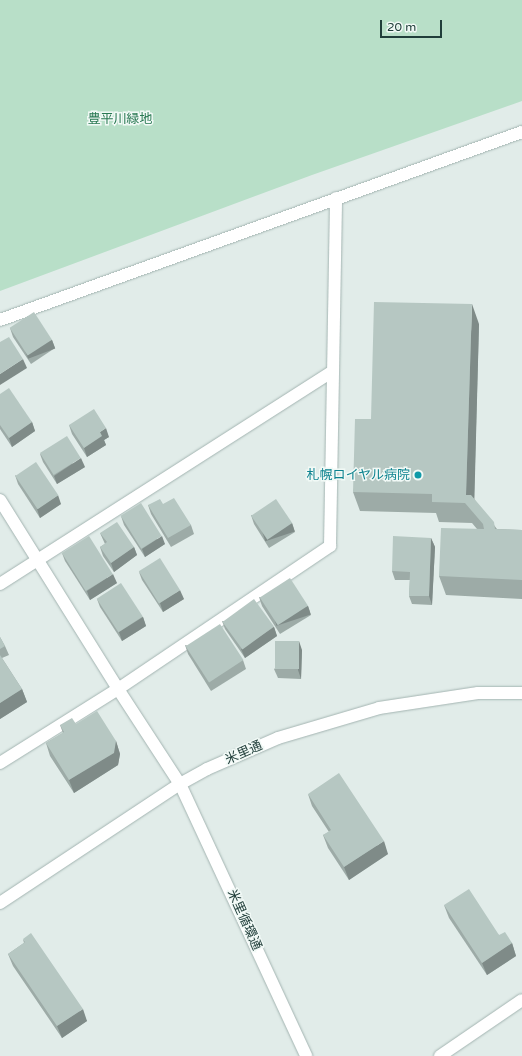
<!DOCTYPE html>
<html>
<head>
<meta charset="utf-8">
<style>
  body { margin:0 }
  #map { position:relative; width:522px; height:1056px; overflow:hidden; background:#e1ece9; font-family:"Varela Round","Noto Sans JP",sans-serif }
  div>[style] { position:absolute }
  .green>* { inset:0; background:#b8dfc8 }
  .roads { filter:drop-shadow(0 0 1px #a3b4b1) drop-shadow(0 0 1px #a3b4b1) }
  .minor>* { height:12px; margin:-6px; padding:0 6px; transform-origin:6px; border-radius:6px; background:#fff }
  .wall>* { inset:0; background:#9daba7 }
  .shaded-wall>* { inset:0; background:#7f8b88; transform-origin:0 0 }
  .building>* { inset:0; background:#b6c7c2; transform-origin:0 0 }
  .dots>* { width:11px; height:11px; translate:-50% -50%; box-sizing:border-box; border:2px solid #f1f9f6; border-radius:50% }
  span { translate:-50% -50%; white-space:nowrap; text-align:center; line-height:1.15; -webkit-text-stroke:3px #f1f9f6; paint-order:stroke }
  .park-label { font-size:13px; color:#287852 }
  .culture-label { font-size:13px; color:#0d838f }
  .right { translate:-100% -50%; text-align:right }
  .street-label { font-size:13px; color:#203e3a }
  .scale { position:absolute; left:380px; top:20px; width:62px; height:18px; box-sizing:border-box; border:2px solid #203e3a; border-top:0; padding-left:5px; font-size:12px; line-height:14px; white-space:nowrap; color:#203e3a; -webkit-text-stroke:3px #f1f9f6; paint-order:stroke }
</style>
</head>
<body>
<div id="map">
  <div class="green">
    <div style="clip-path:polygon(0 0,522px 0,522px 101px,312px 175px,0 291px)"></div>
  </div>
  <div class="roads">
    <div class="minor">
      <div style="left:0;top:320px;width:555px;rotate:-19.81deg"></div>
      <div style="left:0;top:500px;width:223px;rotate:58deg"></div>
      <div style="left:118px;top:689px;width:113px;rotate:56.9deg"></div>
      <div style="left:180px;top:784px;width:300px;rotate:65.1deg"></div>
      <div style="left:0;top:584px;width:394px;rotate:-32.6deg"></div>
      <div style="left:0;top:763px;width:139px;rotate:-32.1deg"></div>
      <div style="left:118px;top:689px;width:256px;rotate:-34deg"></div>
      <div style="left:330px;top:546px;width:348px;rotate:-89deg"></div>
      <div style="left:0;top:903px;width:216px;rotate:-33.5deg"></div>
      <div style="left:180px;top:784px;width:31px;rotate:-29deg"></div>
      <div style="left:207px;top:769px;width:77px;rotate:-23.6deg"></div>
      <div style="left:278px;top:738px;width:105px;rotate:-16.5deg"></div>
      <div style="left:379px;top:708px;width:100px;rotate:-8.6deg"></div>
      <div style="left:478px;top:693px;width:44px"></div>
      <div style="left:440px;top:1056px;width:99px;rotate:-34.3deg"></div>
    </div>
  </div>
  <div class="wall">
    <div style="clip-path:polygon(479px 324px,474px 499px,497px 529px,522px 530px,522px 599px,446px 595px,439px 576px,477px 529px,472px 523px,439px 522px,436px 513px,360px 511px,353px 492px,371px 419px)"></div>
    <div style="clip-path:polygon(10px 328px,52px 340px,55px 348px,31px 364px,13px 337px)"></div>
    <div style="clip-path:polygon(0 394px,32px 422px,35px 431px,12px 447px,0 429px)"></div>
    <div style="clip-path:polygon(69px 425px,109px 437px,104px 440px,106px 445px,87px 457px,72px 434px)"></div>
    <div style="clip-path:polygon(40px 454px,85px 467px,57px 484px,43px 462px)"></div>
    <div style="clip-path:polygon(15px 475px,61px 504px,40px 518px,18px 484px)"></div>
    <div style="clip-path:polygon(163px 504px,191px 525px,194px 534px,171px 547px,151px 514px,148px 505px)"></div>
    <div style="clip-path:polygon(251px 515px,292px 523px,295px 532px,269px 548px,254px 524px)"></div>
    <div style="clip-path:polygon(121px 516px,165px 544px,145px 557px,124px 525px)"></div>
    <div style="clip-path:polygon(100px 533px,134px 547px,137px 555px,114px 572px,103px 556px,100px 547px,105px 544px)"></div>
    <div style="clip-path:polygon(431px 538px,435px 547px,432px 605px,412px 604px,409px 596px,410px 580px,395px 580px,392px 571px)"></div>
    <div style="clip-path:polygon(62px 553px,117px 583px,90px 600px,65px 561px)"></div>
    <div style="clip-path:polygon(139px 572px,184px 599px,163px 612px,142px 580px)"></div>
    <div style="clip-path:polygon(259px 597px,308px 606px,311px 615px,280px 634px,262px 606px)"></div>
    <div style="clip-path:polygon(97px 599px,143px 617px,146px 626px,122px 641px,100px 607px)"></div>
    <div style="clip-path:polygon(222px 621px,274px 627px,277px 636px,245px 658px,225px 629px)"></div>
    <div style="clip-path:polygon(0 637px,5px 646px,9px 655px,2px 658px,22px 689px,27px 702px,0 719px)"></div>
    <div style="clip-path:polygon(185px 645px,243px 660px,246px 669px,211px 691px,188px 654px)"></div>
    <div style="clip-path:polygon(302px 650px,301px 679px,278px 678px,274px 669px)"></div>
    <div style="clip-path:polygon(76px 724px,116px 741px,120px 754px,118px 765px,74px 793px,50px 756px,46px 743px,63px 733px,60px 725px)"></div>
    <div style="clip-path:polygon(308px 794px,388px 854px,349px 880px,328px 848px,323px 835px,329px 832px,312px 806px)"></div>
    <div style="clip-path:polygon(444px 905px,499px 935px,512px 943px,516px 956px,487px 975px,449px 918px)"></div>
    <div style="clip-path:polygon(23px 939px,87px 1021px,62px 1038px,13px 966px,8px 954px,24px 943px)"></div>
  </div>
  <div class="shaded-wall">
    <div style="clip-path:polygon(472px 304px,479px 324px,474px 513px,466px 495px)"></div>
    <div style="left:52px;top:340px;width:9px;height:29px;rotate:69deg"></div>
    <div style="clip-path:polygon(23px 359px,27px 368px,0 385px,0 374px)"></div>
    <div style="clip-path:polygon(32px 422px,35px 431px,12px 447px,9px 438px)"></div>
    <div style="clip-path:polygon(106px 428px,109px 437px,104px 440px,106px 445px,87px 457px,84px 448px,100px 432px)"></div>
    <div style="clip-path:polygon(81px 458px,85px 467px,57px 484px,54px 476px)"></div>
    <div style="clip-path:polygon(58px 495px,61px 504px,40px 518px,37px 509px)"></div>
    <div style="left:292px;top:523px;width:9px;height:31px;rotate:72deg"></div>
    <div style="clip-path:polygon(162px 536px,165px 544px,145px 557px,142px 549px)"></div>
    <div style="clip-path:polygon(431px 538px,435px 547px,432px 605px,429px 596px)"></div>
    <div style="clip-path:polygon(134px 547px,137px 555px,114px 572px,111px 563px)"></div>
    <div style="clip-path:polygon(113px 574px,117px 583px,90px 600px,87px 591px)"></div>
    <div style="clip-path:polygon(180px 590px,184px 599px,163px 612px,160px 603px)"></div>
    <div style="left:308px;top:606px;width:9px;height:36px;rotate:72deg"></div>
    <div style="clip-path:polygon(143px 617px,146px 626px,122px 641px,119px 632px)"></div>
    <div style="clip-path:polygon(274px 627px,277px 636px,245px 658px,241px 649px)"></div>
    <div style="clip-path:polygon(299px 641px,302px 650px,301px 679px,298px 670px)"></div>
    <div style="clip-path:polygon(22px 689px,27px 702px,0 719px,0 703px)"></div>
    <div style="clip-path:polygon(116px 741px,120px 754px,118px 765px,74px 793px,69px 780px)"></div>
    <div style="clip-path:polygon(384px 841px,388px 854px,349px 880px,344px 867px)"></div>
    <div style="clip-path:polygon(512px 943px,516px 956px,487px 975px,482px 963px)"></div>
    <div style="clip-path:polygon(83px 1009px,87px 1021px,62px 1038px,57px 1026px)"></div>
  </div>
  <div class="building">
    <div style="clip-path:polygon(374px 302px,472px 304px,466px 495px,471px 495px,494px 522px,495px 529px,522px 530px,522px 580px,439px 576px,441px 528px,484px 529px,483px 524px,465px 503px,432px 502px,432px 494px,353px 492px,355px 419px,371px 419px)"></div>
    <div style="left:34px;top:312px;width:33px;height:29px;rotate:57deg"></div>
    <div style="clip-path:polygon(9px 337px,23px 359px,0 374px,0 342px)"></div>
    <div style="clip-path:polygon(9px 388px,32px 422px,9px 438px,0 425px,0 394px)"></div>
    <div style="clip-path:polygon(94px 409px,106px 428px,100px 432px,102px 436px,84px 448px,69px 425px)"></div>
    <div style="left:67px;top:436px;width:26px;height:32px;rotate:58deg"></div>
    <div style="left:36px;top:462px;width:40px;height:25px;rotate:56deg"></div>
    <div style="clip-path:polygon(174px 498px,191px 525px,168px 538px,148px 505px,160px 499px,163px 504px)"></div>
    <div style="left:276px;top:499px;width:29px;height:30px;rotate:56deg"></div>
    <div style="left:141px;top:503px;width:39px;height:24px;rotate:58deg"></div>
    <div style="clip-path:polygon(117px 522px,134px 547px,111px 563px,100px 547px,107px 542px,100px 533px)"></div>
    <div style="left:89px;top:536px;width:45px;height:32px;rotate:58deg"></div>
    <div style="clip-path:polygon(393px 536px,431px 538px,429px 596px,409px 596px,410px 572px,392px 571px)"></div>
    <div style="left:160px;top:558px;width:38px;height:25px;rotate:58deg"></div>
    <div style="left:290px;top:578px;width:33px;height:36px;rotate:57deg"></div>
    <div style="left:121px;top:583px;width:40px;height:29px;rotate:57deg"></div>
    <div style="left:254px;top:599px;width:34px;height:39px;rotate:54deg"></div>
    <div style="left:220px;top:624px;width:43px;height:41px;rotate:57deg"></div>
    <div style="clip-path:polygon(0 637px,5px 646px,0 649px)"></div>
    <div style="left:275px;top:641px;width:24px;height:28px"></div>
    <div style="clip-path:polygon(0 655px,22px 689px,0 703px)"></div>
    <div style="clip-path:polygon(97px 711px,116px 741px,114px 753px,69px 780px,46px 743px,64px 732px,60px 725px,72px 718px,76px 724px)"></div>
    <div style="clip-path:polygon(339px 773px,384px 841px,344px 867px,323px 835px,331px 830px,308px 794px)"></div>
    <div style="clip-path:polygon(469px 889px,499px 935px,505px 932px,512px 943px,482px 963px,444px 905px)"></div>
    <div style="clip-path:polygon(31px 933px,83px 1009px,57px 1026px,8px 954px,25px 942px,23px 939px)"></div>
  </div>
  <div class="dots">
    <div style="left:418px;top:475px;background:#0f9aa8"></div>
  </div>
  <div class="park-label">
    <span style="left:120px;top:119px">豊平川緑地</span>
  </div>
  <div class="culture-label">
    <span class="right" style="left:410px;top:475px">札幌ロイヤル病院</span>
  </div>
  <div class="street-label">
    <span style="left:244px;top:753px;rotate:-24deg">米里通</span>
    <span style="left:244px;top:920px;rotate:66deg">米里循環通</span>
  </div>
  <div class="scale">20 m</div>
</div>
</body>
</html>
